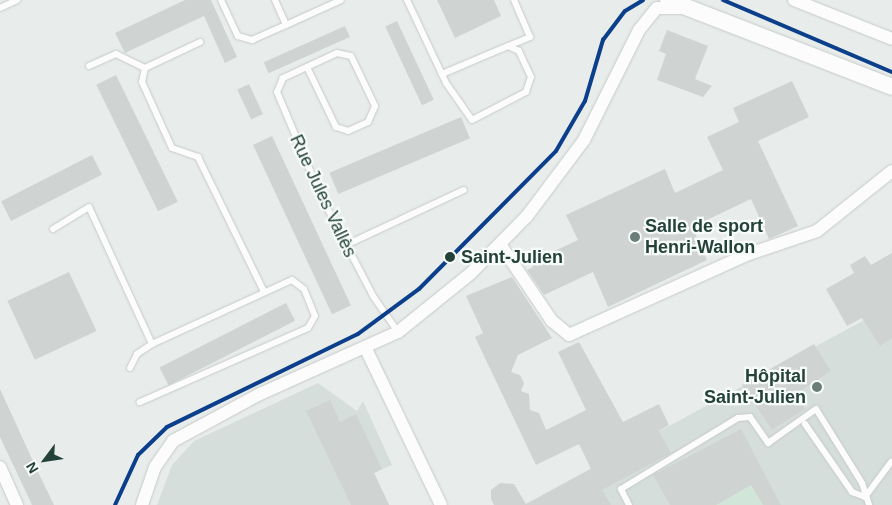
<!DOCTYPE html>
<html>
<head>
<meta charset="utf-8">
<style>
  body { margin:0 }
  #map { position:relative; width:892px; height:505px; overflow:hidden; background:#e8edeb; font-family:Arial,sans-serif }
  div>[style] { position:absolute }
  .built>* { inset:0; background:#d6dedb }
  .green>* { inset:0; background:#d1e6d8 }
  .building>* { inset:0; background:#cfd4d2; transform-origin:0 0 }
  .roads { filter:drop-shadow(0 0 1px #c5cac8) drop-shadow(0 0 1px #c5cac8) }
  .service>* { height:6px; margin:-3px; padding:0 3px; transform-origin:3px; border-radius:3px; background:#fcfcfc }
  .minor>* { height:12px; margin:-6px; padding:0 6px; transform-origin:6px; border-radius:6px; background:#fcfcfc }
  .tertiary>* { height:16px; margin:-8px; padding:0 8px; transform-origin:8px; border-radius:8px; background:#fcfcfc }
  .tram-1>* { height:4px; margin:-2px; padding:0 2px; transform-origin:2px; border-radius:2px; background:#0b3e8b }
  .dots>* { width:14px; height:14px; translate:-50% -50%; box-sizing:border-box; border:2px solid #f7fbf9; border-radius:50% }
  span { translate:-50% -50%; white-space:nowrap; text-align:center; line-height:1.15; -webkit-text-stroke:4.5px #f7fbf9; paint-order:stroke }
  .street-label { font-size:18px; color:#24423a }
  .poi-label { font-size:18px; color:#24423a; font-weight:700 }
  .left { translate:0 -50%; text-align:left }
  .right { translate:-100% -50%; text-align:right }
  .stop-label { font-size:18px; color:#24423a; font-weight:700 }
  .north { position:absolute; left:20px; top:435px; width:50px; height:50px; -webkit-text-stroke:4px #f7fbf9; paint-order:stroke; rotate:239deg; font-size:14px; font-weight:700; line-height:20px; text-align:center; color:#24423a }
  .north::after { content:''; display:block; margin:auto; width:18px; height:22px; background:#24423a; clip-path:polygon(50% 0,100% 100%,50% 72%,0 100%) }
</style>
</head>
<body>
<div id="map">
  <div class="built">
    <div style="clip-path:polygon(892px 305px,892px 505px,547px 505px,542px 495px)"></div>
    <div style="clip-path:polygon(318px 383px,357px 411px,363px 401px,392px 465px,374px 473px,389px 505px,157px 505px,172px 465px,194px 441px)"></div>
  </div>
  <div class="green">
    <div style="clip-path:polygon(751px 485px,763px 505px,716px 505px)"></div>
  </div>
  <div class="building">
    <div style="clip-path:polygon(185px 0,211px 0,237px 57px,225px 63px,204px 16px,125px 53px,115px 33px)"></div>
    <div style="clip-path:polygon(437px 0,494px 0,501px 16px,455px 38px)"></div>
    <div style="left:397px;top:21px;width:87px;height:13px;rotate:65deg"></div>
    <div style="left:345px;top:26px;width:12px;height:89px;rotate:66deg"></div>
    <div style="clip-path:polygon(667px 30px,708px 46px,695px 79px,712px 86px,703px 97px,657px 80px,666px 54px,659px 51px)"></div>
    <div style="left:116px;top:75px;width:141px;height:22px;rotate:64deg"></div>
    <div style="clip-path:polygon(792px 81px,809px 117px,758px 141px,798px 226px,769px 239px,751px 199px,692px 227px,707px 260px,608px 307px,593px 272px,544px 295px,527px 270px,533px 267px,531px 262px,578px 240px,566px 215px,665px 169px,675px 193px,723px 170px,707px 137px,739px 122px,733px 108px)"></div>
    <div style="left:249px;top:84px;width:33px;height:13px;rotate:65deg"></div>
    <div style="left:461px;top:117px;width:23px;height:143px;rotate:67deg"></div>
    <div style="left:272px;top:136px;width:187px;height:21px;rotate:65deg"></div>
    <div style="left:92px;top:155px;width:22px;height:102px;rotate:63deg"></div>
    <div style="clip-path:polygon(892px 253px,892px 338px,880px 346px,862px 318px,847px 326px,826px 289px,854px 273px,850px 265px,865px 256px,871px 265px)"></div>
    <div style="left:69px;top:272px;width:65px;height:68px;rotate:65deg"></div>
    <div style="clip-path:polygon(512px 277px,552px 338px,518px 355px,511px 372px,520px 375px,524px 383px,521px 391px,529px 394px,530px 410px,539px 413px,546px 430px,586px 410px,558px 352px,579px 342px,623px 422px,659px 404px,669px 425px,659px 431px,671px 453px,602px 490px,611px 505px,494px 505px,491px 499px,491px 490px,500px 483px,514px 484px,526px 504px,591px 469px,579px 444px,536px 465px,475px 337px,483px 333px,466px 296px)"></div>
    <div style="left:286px;top:303px;width:20px;height:142px;rotate:63deg"></div>
    <div style="clip-path:polygon(814px 344px,831px 371px,795px 394px,805px 409px,772px 430px,742px 385px)"></div>
    <div style="clip-path:polygon(0 389px,38px 472px,54px 505px,32px 505px,0 437px)"></div>
    <div style="clip-path:polygon(330px 400px,340px 422px,356px 414px,382px 469px,374px 473px,389px 505px,351px 505px,306px 411px)"></div>
    <div style="clip-path:polygon(741px 429px,781px 505px,763px 505px,751px 485px,716px 505px,670px 505px,653px 475px)"></div>
  </div>
  <div class="roads">
    <div class="service">
      <div style="left:221px;top:0;width:40px;rotate:65deg"></div>
      <div style="left:238px;top:36px;width:15px;rotate:16deg"></div>
      <div style="left:252px;top:40px;width:37px;rotate:-24deg"></div>
      <div style="left:275px;top:0;width:27px;rotate:66deg"></div>
      <div style="left:286px;top:25px;width:60px;rotate:-24.4deg"></div>
      <div style="left:407px;top:0;width:92px;rotate:64.8deg"></div>
      <div style="left:446px;top:83px;width:45px;rotate:54.9deg"></div>
      <div style="left:472px;top:120px;width:61px;rotate:-27.4deg"></div>
      <div style="left:526px;top:92px;width:16px;rotate:-72deg"></div>
      <div style="left:531px;top:77px;width:29px;rotate:-115deg"></div>
      <div style="left:519px;top:51px;width:12px;rotate:-156deg"></div>
      <div style="left:508px;top:46px;width:72px;rotate:157deg"></div>
      <div style="left:0;top:8px;width:19px;rotate:-25deg"></div>
      <div style="left:508px;top:46px;width:24px;rotate:-22deg"></div>
      <div style="left:530px;top:37px;width:40px;rotate:-113.4deg"></div>
      <div style="left:89px;top:66px;width:30px;rotate:-24deg"></div>
      <div style="left:116px;top:54px;width:32px;rotate:26deg"></div>
      <div style="left:145px;top:68px;width:61px;rotate:-25.3deg"></div>
      <div style="left:307px;top:67px;width:67px;rotate:64.2deg"></div>
      <div style="left:336px;top:127px;width:13px;rotate:18deg"></div>
      <div style="left:348px;top:131px;width:22px;rotate:-24deg"></div>
      <div style="left:368px;top:122px;width:17px;rotate:-66deg"></div>
      <div style="left:375px;top:106px;width:55px;rotate:-115.6deg"></div>
      <div style="left:351px;top:56px;width:14px;rotate:-168deg"></div>
      <div style="left:337px;top:53px;width:60px;rotate:155.2deg"></div>
      <div style="left:283px;top:78px;width:15px;rotate:113deg"></div>
      <div style="left:277px;top:92px;width:113px;rotate:67.1deg"></div>
      <div style="left:321px;top:196px;width:113px;rotate:62.5deg"></div>
      <div style="left:373px;top:296px;width:44px;rotate:55.2deg"></div>
      <div style="left:145px;top:68px;width:14px;rotate:102deg"></div>
      <div style="left:142px;top:82px;width:72px;rotate:65.6deg"></div>
      <div style="left:172px;top:148px;width:28px;rotate:19deg"></div>
      <div style="left:198px;top:157px;width:150px;rotate:63.9deg"></div>
      <div style="left:53px;top:229px;width:42px;rotate:-31.4deg"></div>
      <div style="left:89px;top:207px;width:151px;rotate:65.3deg"></div>
      <div style="left:346px;top:245px;width:130px;rotate:-25deg"></div>
      <div style="left:130px;top:368px;width:16px;rotate:-63deg"></div>
      <div style="left:137px;top:354px;width:18px;rotate:-34deg"></div>
      <div style="left:152px;top:344px;width:154px;rotate:-24.6deg"></div>
      <div style="left:292px;top:280px;width:15px;rotate:37deg"></div>
      <div style="left:304px;top:289px;width:29px;rotate:68deg"></div>
      <div style="left:315px;top:316px;width:14px;rotate:120deg"></div>
      <div style="left:308px;top:328px;width:184px;rotate:156.2deg"></div>
      <div style="left:805px;top:424px;width:83px;rotate:55.3deg"></div>
      <div style="left:852px;top:492px;width:14px;rotate:21deg"></div>
      <div style="left:865px;top:497px;width:44px;rotate:-53.4deg"></div>
      <div style="left:629px;top:505px;width:18px;rotate:-117deg"></div>
      <div style="left:621px;top:489px;width:137px;rotate:-31.3deg"></div>
      <div style="left:738px;top:418px;width:12px;rotate:-5deg"></div>
      <div style="left:750px;top:417px;width:32px;rotate:55deg"></div>
      <div style="left:768px;top:443px;width:59px;rotate:-35.3deg"></div>
      <div style="left:816px;top:409px;width:87px;rotate:58.1deg"></div>
      <div style="left:862px;top:483px;width:23px;rotate:72deg"></div>
    </div>
    <div class="minor">
      <div style="left:794px;top:0;width:105px;rotate:21.7deg"></div>
      <div style="left:500px;top:244px;width:93px;rotate:56deg"></div>
      <div style="left:552px;top:321px;width:22px;rotate:39deg"></div>
      <div style="left:569px;top:335px;width:194px;rotate:-24.3deg"></div>
      <div style="left:746px;top:255px;width:75px;rotate:-18.7deg"></div>
      <div style="left:817px;top:231px;width:96px;rotate:-38.7deg"></div>
      <div style="left:366px;top:349px;width:173px;rotate:64.3deg"></div>
      <div style="left:0;top:467px;width:42px;rotate:65.9deg"></div>
      <div style="left:142px;top:505px;width:40px;rotate:-71.1deg"></div>
      <div style="left:155px;top:467px;width:32px;rotate:-55deg"></div>
      <div style="left:173px;top:441px;width:99px;rotate:-28.4deg"></div>
      <div style="left:260px;top:394px;width:151px;rotate:-24.2deg"></div>
      <div style="left:398px;top:332px;width:94px;rotate:-38.9deg"></div>
      <div style="left:471px;top:273px;width:80px;rotate:-45.5deg"></div>
      <div style="left:527px;top:216px;width:95px;rotate:-53.1deg"></div>
      <div style="left:584px;top:140px;width:123px;rotate:-63.4deg"></div>
      <div style="left:639px;top:30px;width:28px;rotate:-51deg"></div>
      <div style="left:657px;top:8px;width:25px"></div>
    </div>
    <div class="tertiary">
      <div style="left:668px;top:0;width:240px;rotate:21.2deg"></div>
    </div>
  </div>
  <div class="tram-1">
    <div style="left:723px;top:0;width:184px;rotate:23.1deg"></div>
    <div style="left:115px;top:505px;width:55px;rotate:-65.3deg"></div>
    <div style="left:138px;top:455px;width:40px;rotate:-44deg"></div>
    <div style="left:167px;top:427px;width:212px;rotate:-26deg"></div>
    <div style="left:358px;top:334px;width:76px;rotate:-36.4deg"></div>
    <div style="left:419px;top:289px;width:194px;rotate:-45.2deg"></div>
    <div style="left:556px;top:151px;width:58px;rotate:-59.9deg"></div>
    <div style="left:585px;top:101px;width:64px;rotate:-73.6deg"></div>
    <div style="left:603px;top:40px;width:36px;rotate:-53deg"></div>
    <div style="left:625px;top:11px;width:21px;rotate:-31deg"></div>
  </div>
  <div class="dots">
    <div style="left:635px;top:237px;background:#697e78"></div>
    <div style="left:450px;top:257px;background:#24423a"></div>
    <div style="left:817px;top:387px;background:#697e78"></div>
  </div>
  <div class="street-label">
    <span style="left:323px;top:196px;rotate:65deg">Rue Jules Vallès</span>
  </div>
  <div class="poi-label">
    <span class="left" style="left:645px;top:237px">Salle de sport<br>Henri-Wallon</span>
    <span class="right" style="left:806px;top:387px">Hôpital<br>Saint-Julien</span>
  </div>
  <div class="stop-label">
    <span class="left" style="left:461px;top:257px">Saint-Julien</span>
  </div>
  <div class="north">N</div>
</div>
</body>
</html>
